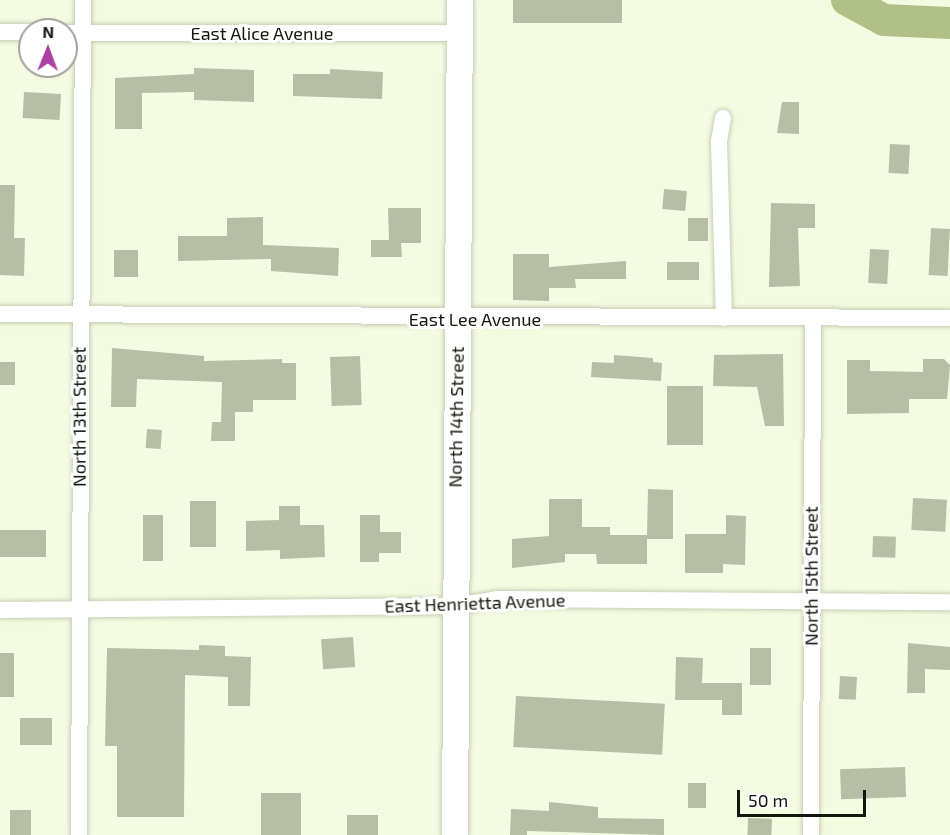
<!DOCTYPE html>
<html>
<head>
<meta charset="utf-8">
<style>
  body { margin:0 }
  #map { position:relative; width:950px; height:835px; overflow:hidden; background:#f3fbe1; font-family:"Exo 2",sans-serif }
  div>[style] { position:absolute }
  .river>* { height:32px; margin:-16px; padding:0 16px; transform-origin:16px; border-radius:16px; background:#b1c087 }
  .building>* { inset:0; background:#b7bea5; transform-origin:0 0 }
  .roads { filter:drop-shadow(0 0 2px #c8cfb6) drop-shadow(0 0 2px #c8cfb6) }
  .minor>* { height:16px; margin:-8px; padding:0 8px; transform-origin:8px; border-radius:8px; background:#fff }
  .primary>* { height:26px; margin:-13px; padding:0 13px; transform-origin:13px; border-radius:13px; background:#fff }
  span { translate:-50% -50%; white-space:nowrap; text-align:center; line-height:1.15; -webkit-text-stroke:6px #fff; paint-order:stroke }
  .street-label { font-size:18px; color:#13160d }
  .north { position:absolute; left:18px; top:18px; width:60px; height:60px; box-sizing:border-box; background:#fff; border:2px solid #a1a29e; border-radius:50%; rotate:1deg; font-size:16px; font-weight:700; line-height:24px; text-align:center; color:#13160d }
  .north::after { content:''; display:block; margin:auto; width:21px; height:27px; background:#ab42a3; clip-path:polygon(50% 0,100% 100%,50% 72%,0 100%) }
  .scale { position:absolute; left:737px; top:790px; width:129px; height:27px; box-sizing:border-box; border:3px solid #13160d; border-top:0; padding-left:8px; font-size:18px; line-height:21px; white-space:nowrap; color:#13160d; -webkit-text-stroke:4px #fff; paint-order:stroke }
</style>
</head>
<body>
<div id="map">
  <div class="river">
    <div style="left:847px;top:0;width:42px;rotate:28.4deg"></div>
    <div style="left:884px;top:20px;width:66px;rotate:2.6deg"></div>
  </div>
  <div class="building">
    <div style="left:513px;top:0;width:109px;height:23px"></div>
    <div style="clip-path:polygon(194px 68px,254px 70px,254px 102px,194px 100px,194px 92px,142px 93px,142px 129px,115px 129px,115px 78px,194px 74px)"></div>
    <div style="clip-path:polygon(330px 69px,383px 72px,382px 99px,293px 96px,293px 74px,330px 74px)"></div>
    <div style="left:24px;top:92px;width:37px;height:26px;rotate:3deg"></div>
    <div style="clip-path:polygon(782px 102px,799px 102px,799px 134px,777px 133px)"></div>
    <div style="left:890px;top:144px;width:20px;height:29px;rotate:3deg"></div>
    <div style="clip-path:polygon(0 185px,15px 185px,14px 238px,25px 238px,24px 276px,0 275px)"></div>
    <div style="left:664px;top:189px;width:23px;height:20px;rotate:5deg"></div>
    <div style="clip-path:polygon(771px 203px,815px 204px,815px 228px,798px 228px,800px 286px,769px 287px)"></div>
    <div style="clip-path:polygon(388px 208px,421px 208px,421px 243px,401px 243px,402px 257px,371px 257px,371px 240px,389px 240px)"></div>
    <div style="clip-path:polygon(263px 217px,263px 245px,339px 248px,338px 276px,271px 271px,271px 259px,178px 261px,178px 236px,227px 236px,227px 218px)"></div>
    <div style="left:688px;top:218px;width:20px;height:23px"></div>
    <div style="left:931px;top:228px;width:19px;height:47px;rotate:3deg"></div>
    <div style="left:870px;top:249px;width:19px;height:34px;rotate:3deg"></div>
    <div style="left:114px;top:250px;width:24px;height:27px"></div>
    <div style="clip-path:polygon(513px 254px,549px 254px,549px 267px,626px 261px,626px 279px,575px 279px,576px 288px,549px 288px,549px 301px,513px 300px)"></div>
    <div style="left:667px;top:262px;width:32px;height:18px"></div>
    <div style="clip-path:polygon(112px 348px,204px 356px,204px 361px,282px 359px,282px 363px,296px 363px,296px 400px,253px 400px,253px 412px,235px 412px,235px 441px,211px 441px,212px 422px,221px 422px,222px 382px,137px 379px,136px 407px,111px 407px)"></div>
    <div style="clip-path:polygon(783px 354px,784px 426px,765px 426px,757px 387px,713px 386px,714px 355px)"></div>
    <div style="clip-path:polygon(614px 355px,653px 358px,653px 362px,662px 363px,661px 381px,591px 377px,592px 362px,614px 363px)"></div>
    <div style="left:360px;top:356px;width:49px;height:30px;rotate:88deg"></div>
    <div style="clip-path:polygon(923px 359px,944px 359px,950px 365px,947px 399px,909px 399px,909px 413px,847px 414px,847px 360px,870px 360px,870px 371px,923px 372px)"></div>
    <div style="left:15px;top:362px;width:23px;height:15px;rotate:90deg"></div>
    <div style="left:667px;top:386px;width:36px;height:59px"></div>
    <div style="left:147px;top:429px;width:15px;height:19px;rotate:4deg"></div>
    <div style="clip-path:polygon(648px 489px,673px 490px,673px 539px,647px 539px,647px 564px,597px 564px,596px 554px,565px 554px,565px 562px,512px 568px,512px 539px,549px 536px,549px 499px,582px 499px,582px 527px,610px 527px,610px 535px,647px 535px)"></div>
    <div style="left:913px;top:498px;width:34px;height:32px;rotate:3deg"></div>
    <div style="left:190px;top:501px;width:26px;height:46px"></div>
    <div style="clip-path:polygon(279px 506px,300px 506px,300px 525px,324px 525px,325px 557px,280px 559px,280px 550px,246px 551px,246px 521px,279px 520px)"></div>
    <div style="left:143px;top:515px;width:20px;height:46px"></div>
    <div style="clip-path:polygon(360px 515px,380px 515px,380px 532px,401px 532px,401px 553px,379px 553px,379px 562px,360px 562px)"></div>
    <div style="clip-path:polygon(726px 515px,746px 516px,745px 565px,723px 564px,723px 573px,685px 573px,685px 534px,726px 534px)"></div>
    <div style="left:0;top:530px;width:46px;height:27px"></div>
    <div style="left:873px;top:536px;width:23px;height:21px;rotate:2deg"></div>
    <div style="left:353px;top:637px;width:30px;height:32px;rotate:86deg"></div>
    <div style="clip-path:polygon(908px 643px,950px 647px,950px 670px,925px 669px,925px 693px,907px 693px)"></div>
    <div style="clip-path:polygon(199px 645px,225px 646px,225px 656px,251px 657px,250px 706px,228px 706px,228px 677px,185px 675px,184px 817px,117px 817px,117px 746px,105px 746px,107px 648px,199px 650px)"></div>
    <div style="left:750px;top:648px;width:21px;height:37px"></div>
    <div style="left:0;top:653px;width:14px;height:44px"></div>
    <div style="clip-path:polygon(676px 657px,703px 658px,702px 683px,742px 683px,742px 715px,722px 715px,722px 700px,675px 700px)"></div>
    <div style="left:840px;top:676px;width:17px;height:23px;rotate:3deg"></div>
    <div style="left:516px;top:696px;width:149px;height:51px;rotate:3deg"></div>
    <div style="left:20px;top:718px;width:32px;height:27px"></div>
    <div style="left:905px;top:767px;width:30px;height:65px;rotate:88deg"></div>
    <div style="left:688px;top:783px;width:18px;height:25px"></div>
    <div style="left:261px;top:793px;width:40px;height:42px"></div>
    <div style="clip-path:polygon(549px 802px,598px 807px,598px 818px,664px 819px,664px 835px,527px 831px,527px 835px,510px 835px,511px 809px,549px 811px)"></div>
    <div style="left:10px;top:810px;width:21px;height:25px"></div>
    <div style="left:347px;top:815px;width:31px;height:20px"></div>
    <div style="left:748px;top:818px;width:24px;height:17px;rotate:2deg"></div>
  </div>
  <div class="roads">
    <div class="minor">
      <div style="left:0;top:32px;width:30px"></div>
      <div style="left:66px;top:33px;width:393px"></div>
      <div style="left:723px;top:118px;width:23px;rotate:100deg"></div>
      <div style="left:719px;top:141px;width:177px;rotate:88.4deg"></div>
      <div style="left:0;top:314px;width:950px;rotate:0.24deg"></div>
      <div style="left:0;top:610px;width:456px;rotate:-0.5deg"></div>
      <div style="left:456px;top:606px;width:43px;rotate:-9.5deg"></div>
      <div style="left:498px;top:599px;width:452px;rotate:0.4deg"></div>
      <div style="left:79px;top:835px;width:835px;rotate:-89.73deg"></div>
      <div style="left:811px;top:835px;width:518px;rotate:-89.78deg"></div>
    </div>
    <div class="primary">
      <div style="left:455px;top:835px;width:835px;rotate:-89.66deg"></div>
    </div>
  </div>
  <div class="street-label">
    <span style="left:262px;top:33px">East Alice Avenue</span>
    <span style="left:475px;top:319px">East Lee Avenue</span>
    <span style="left:79px;top:417px;rotate:-90deg">North 13th Street</span>
    <span style="left:456px;top:417px;rotate:-89deg">North 14th Street</span>
    <span style="left:811px;top:576px;rotate:-90deg">North 15th Street</span>
    <span style="left:475px;top:603px;rotate:-2deg">East Henrietta Avenue</span>
  </div>
  <div class="north">N</div>
  <div class="scale">50 m</div>
</div>
</body>
</html>
